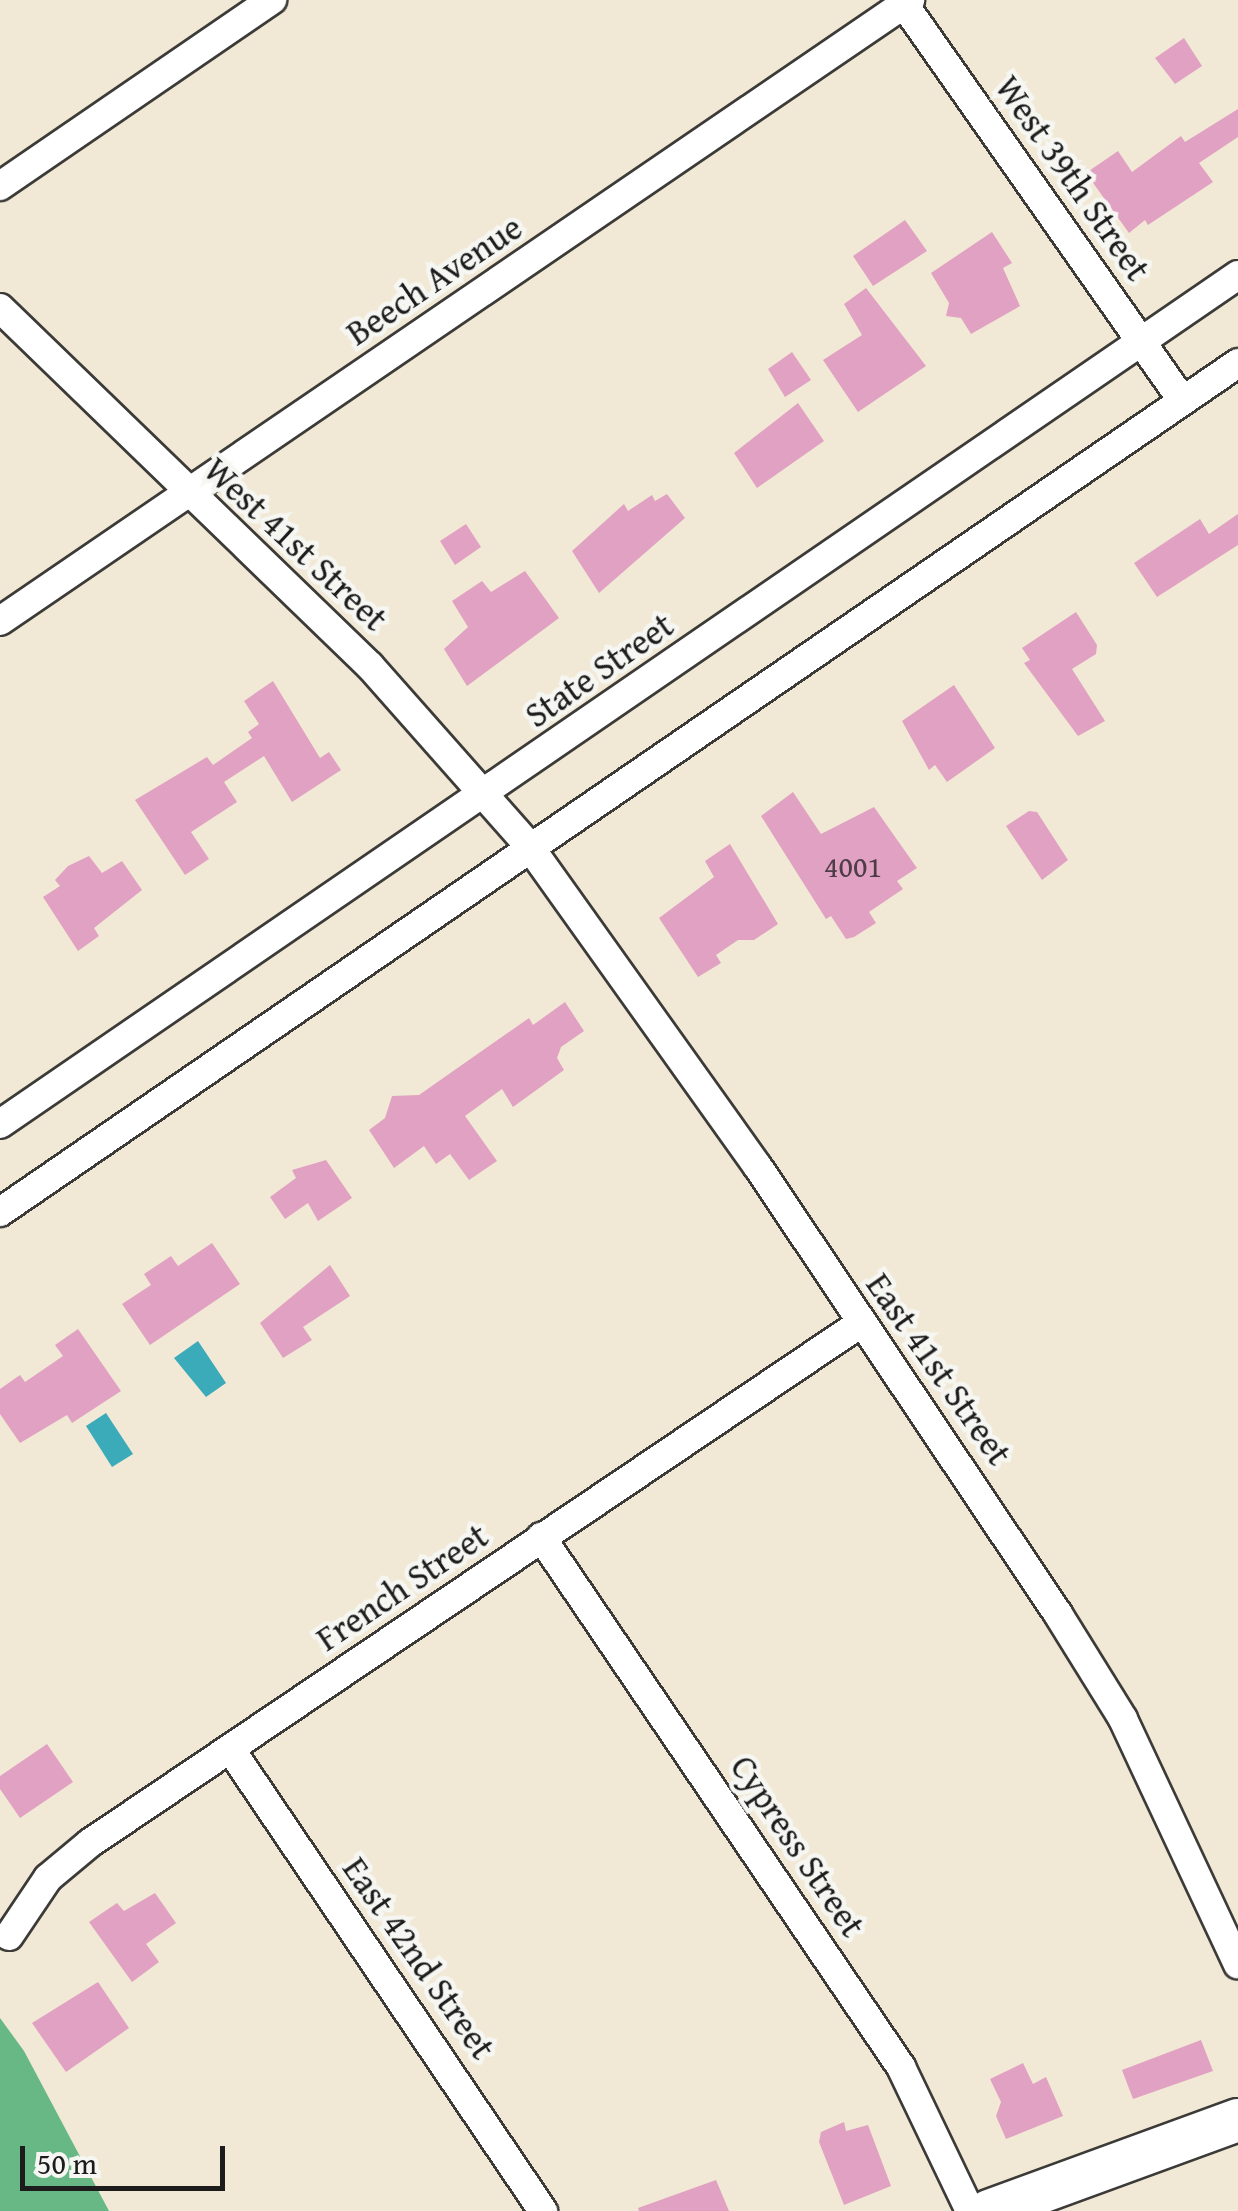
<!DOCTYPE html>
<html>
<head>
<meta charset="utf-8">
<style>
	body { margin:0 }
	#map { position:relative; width:1238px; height:2211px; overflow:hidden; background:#f1e9d5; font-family:"Gentium Book Plus",serif }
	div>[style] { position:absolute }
	.forest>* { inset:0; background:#67b885 }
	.water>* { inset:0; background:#3baab9 }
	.building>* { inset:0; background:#e1a1c2 }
	.roads { filter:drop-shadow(2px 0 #3c3b38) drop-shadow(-2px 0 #3c3b38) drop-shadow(0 2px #3c3b38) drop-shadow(0 -2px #3c3b38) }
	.minor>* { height:28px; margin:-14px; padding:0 14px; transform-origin:14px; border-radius:14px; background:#fff }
	.primary>* { height:42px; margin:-21px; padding:0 21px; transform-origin:21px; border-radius:21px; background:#fff }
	span { translate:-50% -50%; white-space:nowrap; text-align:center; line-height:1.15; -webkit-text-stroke:9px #f6f6f2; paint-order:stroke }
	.number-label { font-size:30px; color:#4d3d46 }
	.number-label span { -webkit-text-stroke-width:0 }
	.street-label { font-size:35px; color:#1c1c1c }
	.scale { position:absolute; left:20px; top:2146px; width:205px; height:45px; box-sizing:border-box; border:5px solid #1c1c1c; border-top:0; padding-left:12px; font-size:30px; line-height:35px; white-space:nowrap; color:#1c1c1c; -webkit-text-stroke:8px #f6f6f2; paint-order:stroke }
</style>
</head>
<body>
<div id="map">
	<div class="forest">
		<i style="clip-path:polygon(0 2018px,24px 2051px,109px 2211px,0 2211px)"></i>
	</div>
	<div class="water">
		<i style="clip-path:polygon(198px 1341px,226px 1383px,206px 1397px,174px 1358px)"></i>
		<i style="clip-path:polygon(106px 1413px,133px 1454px,112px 1467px,86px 1426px)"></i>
	</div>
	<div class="building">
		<i style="clip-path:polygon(1184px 38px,1202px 66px,1175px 84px,1155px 58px)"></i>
		<i style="clip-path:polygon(1238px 109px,1238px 137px,1199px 163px,1213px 182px,1148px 225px,1145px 220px,1129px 233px,1086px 173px,1118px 151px,1132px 172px,1181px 136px,1185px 142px)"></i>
		<i style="clip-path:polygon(905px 220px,927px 251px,873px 286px,853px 256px)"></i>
		<i style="clip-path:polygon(992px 232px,1012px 263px,1003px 268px,1020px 306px,971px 334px,961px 318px,946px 316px,949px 303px,931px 273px)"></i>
		<i style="clip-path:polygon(866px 288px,926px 366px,858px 412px,823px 360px,862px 335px,844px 304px)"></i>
		<i style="clip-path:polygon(792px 352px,811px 380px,785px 397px,768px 369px)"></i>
		<i style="clip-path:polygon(798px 403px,824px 441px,757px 488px,734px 453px)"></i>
		<i style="clip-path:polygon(667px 494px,685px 518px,599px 593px,572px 551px,624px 504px,628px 511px,652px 495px,655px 501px)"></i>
		<i style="clip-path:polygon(1238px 514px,1238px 545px,1157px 597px,1134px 563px,1200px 519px,1209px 534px)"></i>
		<i style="clip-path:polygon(466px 524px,481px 547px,455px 565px,440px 541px)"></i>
		<i style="clip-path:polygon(525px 571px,559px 618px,467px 686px,444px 649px,468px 627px,452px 601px,482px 581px,491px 592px)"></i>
		<i style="clip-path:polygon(1076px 612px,1097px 645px,1096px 654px,1072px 669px,1105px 721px,1078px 736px,1024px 663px,1030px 660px,1022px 648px)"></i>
		<i style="clip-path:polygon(273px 681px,320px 758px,329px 752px,341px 770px,292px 802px,264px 756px,224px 782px,237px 802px,191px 832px,209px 859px,185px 875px,135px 800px,207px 757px,213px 765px,252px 738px,248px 732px,259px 724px,244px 701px)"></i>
		<i style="clip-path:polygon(954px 685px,995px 748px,947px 782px,935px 765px,929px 770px,902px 721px)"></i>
		<i style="clip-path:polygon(793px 792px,821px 834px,874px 807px,917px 868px,897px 881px,903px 889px,869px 912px,876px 923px,854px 937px,846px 939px,831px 916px,826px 919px,761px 816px)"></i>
		<i style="clip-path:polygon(1029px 811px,1037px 812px,1068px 860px,1042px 880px,1006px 826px)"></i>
		<i style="clip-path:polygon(730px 844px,778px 924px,754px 940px,738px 940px,716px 955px,721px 963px,698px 977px,659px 918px,714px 877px,705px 861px)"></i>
		<i style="clip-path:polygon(89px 856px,102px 873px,122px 861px,142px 890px,94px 928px,99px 936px,78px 951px,43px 897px,60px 886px,55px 880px,68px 866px)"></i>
		<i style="clip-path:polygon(565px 1002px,584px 1031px,561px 1047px,557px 1058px,564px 1070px,513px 1107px,502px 1089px,465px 1116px,497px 1161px,469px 1180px,450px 1154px,436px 1164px,424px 1146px,394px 1168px,369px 1130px,385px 1118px,392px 1096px,419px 1095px,529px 1018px,533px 1025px)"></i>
		<i style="clip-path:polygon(326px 1160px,352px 1198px,318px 1221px,308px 1203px,285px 1219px,270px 1197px,296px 1178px,292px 1170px)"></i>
		<i style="clip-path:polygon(212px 1243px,240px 1284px,150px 1345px,122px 1304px,151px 1285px,144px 1274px,171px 1256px,178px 1266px)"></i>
		<i style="clip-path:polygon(330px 1265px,350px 1296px,303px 1327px,312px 1340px,283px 1358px,260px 1323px)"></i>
		<i style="clip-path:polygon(78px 1329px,121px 1391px,72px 1423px,67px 1415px,20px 1443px,0 1414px,0 1389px,20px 1375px,25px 1382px,63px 1356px,55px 1345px)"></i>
		<i style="clip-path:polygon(47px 1744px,73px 1782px,20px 1818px,0 1789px,0 1776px)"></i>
		<i style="clip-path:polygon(155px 1893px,176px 1923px,146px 1944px,159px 1962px,132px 1982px,89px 1922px,117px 1903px,124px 1911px)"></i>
		<i style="clip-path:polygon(98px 1982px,129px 2028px,66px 2072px,32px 2023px)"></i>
		<i style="clip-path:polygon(1201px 2040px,1213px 2071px,1133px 2099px,1122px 2070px)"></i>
		<i style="clip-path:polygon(1023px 2063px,1033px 2084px,1046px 2077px,1063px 2116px,1006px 2139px,996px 2116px,1001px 2102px,990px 2079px)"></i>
		<i style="clip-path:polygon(844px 2122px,846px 2131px,868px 2125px,891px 2186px,844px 2205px,819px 2142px,821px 2132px)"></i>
		<i style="clip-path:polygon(716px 2180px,729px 2211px,639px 2211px,638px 2208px)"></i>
	</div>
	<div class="roads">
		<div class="minor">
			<i style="left:901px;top:0;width:489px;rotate:54.9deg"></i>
			<i style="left:0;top:186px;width:330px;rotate:-34.4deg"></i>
			<i style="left:0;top:308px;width:515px;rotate:44.06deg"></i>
			<i style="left:370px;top:666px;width:240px;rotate:48.5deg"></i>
			<i style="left:529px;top:846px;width:394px;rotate:54.5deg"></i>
			<i style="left:758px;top:1167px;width:538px;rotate:56.13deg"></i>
			<i style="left:1058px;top:1614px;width:123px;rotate:58.2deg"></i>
			<i style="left:1123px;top:1719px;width:271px;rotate:64.9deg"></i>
			<i style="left:0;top:621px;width:1102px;rotate:-34.31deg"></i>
			<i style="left:0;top:1124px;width:1501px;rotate:-34.44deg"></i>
			<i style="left:0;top:1212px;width:1501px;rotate:-34.44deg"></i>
			<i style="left:541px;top:1537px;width:641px;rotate:55.81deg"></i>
			<i style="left:901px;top:2067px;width:160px;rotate:64.4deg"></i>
			<i style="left:231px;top:1750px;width:557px;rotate:55.91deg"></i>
			<i style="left:9px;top:1936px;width:70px;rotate:-56.1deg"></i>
			<i style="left:48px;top:1878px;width:55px;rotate:-39.8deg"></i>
			<i style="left:90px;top:1843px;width:930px;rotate:-34deg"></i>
		</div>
		<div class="primary">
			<i style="left:989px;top:2211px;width:265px;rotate:-20.1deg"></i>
		</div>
	</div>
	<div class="number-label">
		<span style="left:853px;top:866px">4001</span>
	</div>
	<div class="street-label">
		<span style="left:1073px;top:178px;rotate:55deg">West 39th Street</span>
		<span style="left:434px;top:280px;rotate:-34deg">Beech Avenue</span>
		<span style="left:296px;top:544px;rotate:43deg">West 41st Street</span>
		<span style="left:599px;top:670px;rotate:-35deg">State Street</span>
		<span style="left:939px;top:1369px;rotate:55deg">East 41st Street</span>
		<span style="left:402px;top:1587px;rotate:-34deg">French Street</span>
		<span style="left:798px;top:1846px;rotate:56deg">Cypress Street</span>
		<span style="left:419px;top:1958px;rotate:55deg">East 42nd Street</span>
	</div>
	<div class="scale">50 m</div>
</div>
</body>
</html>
